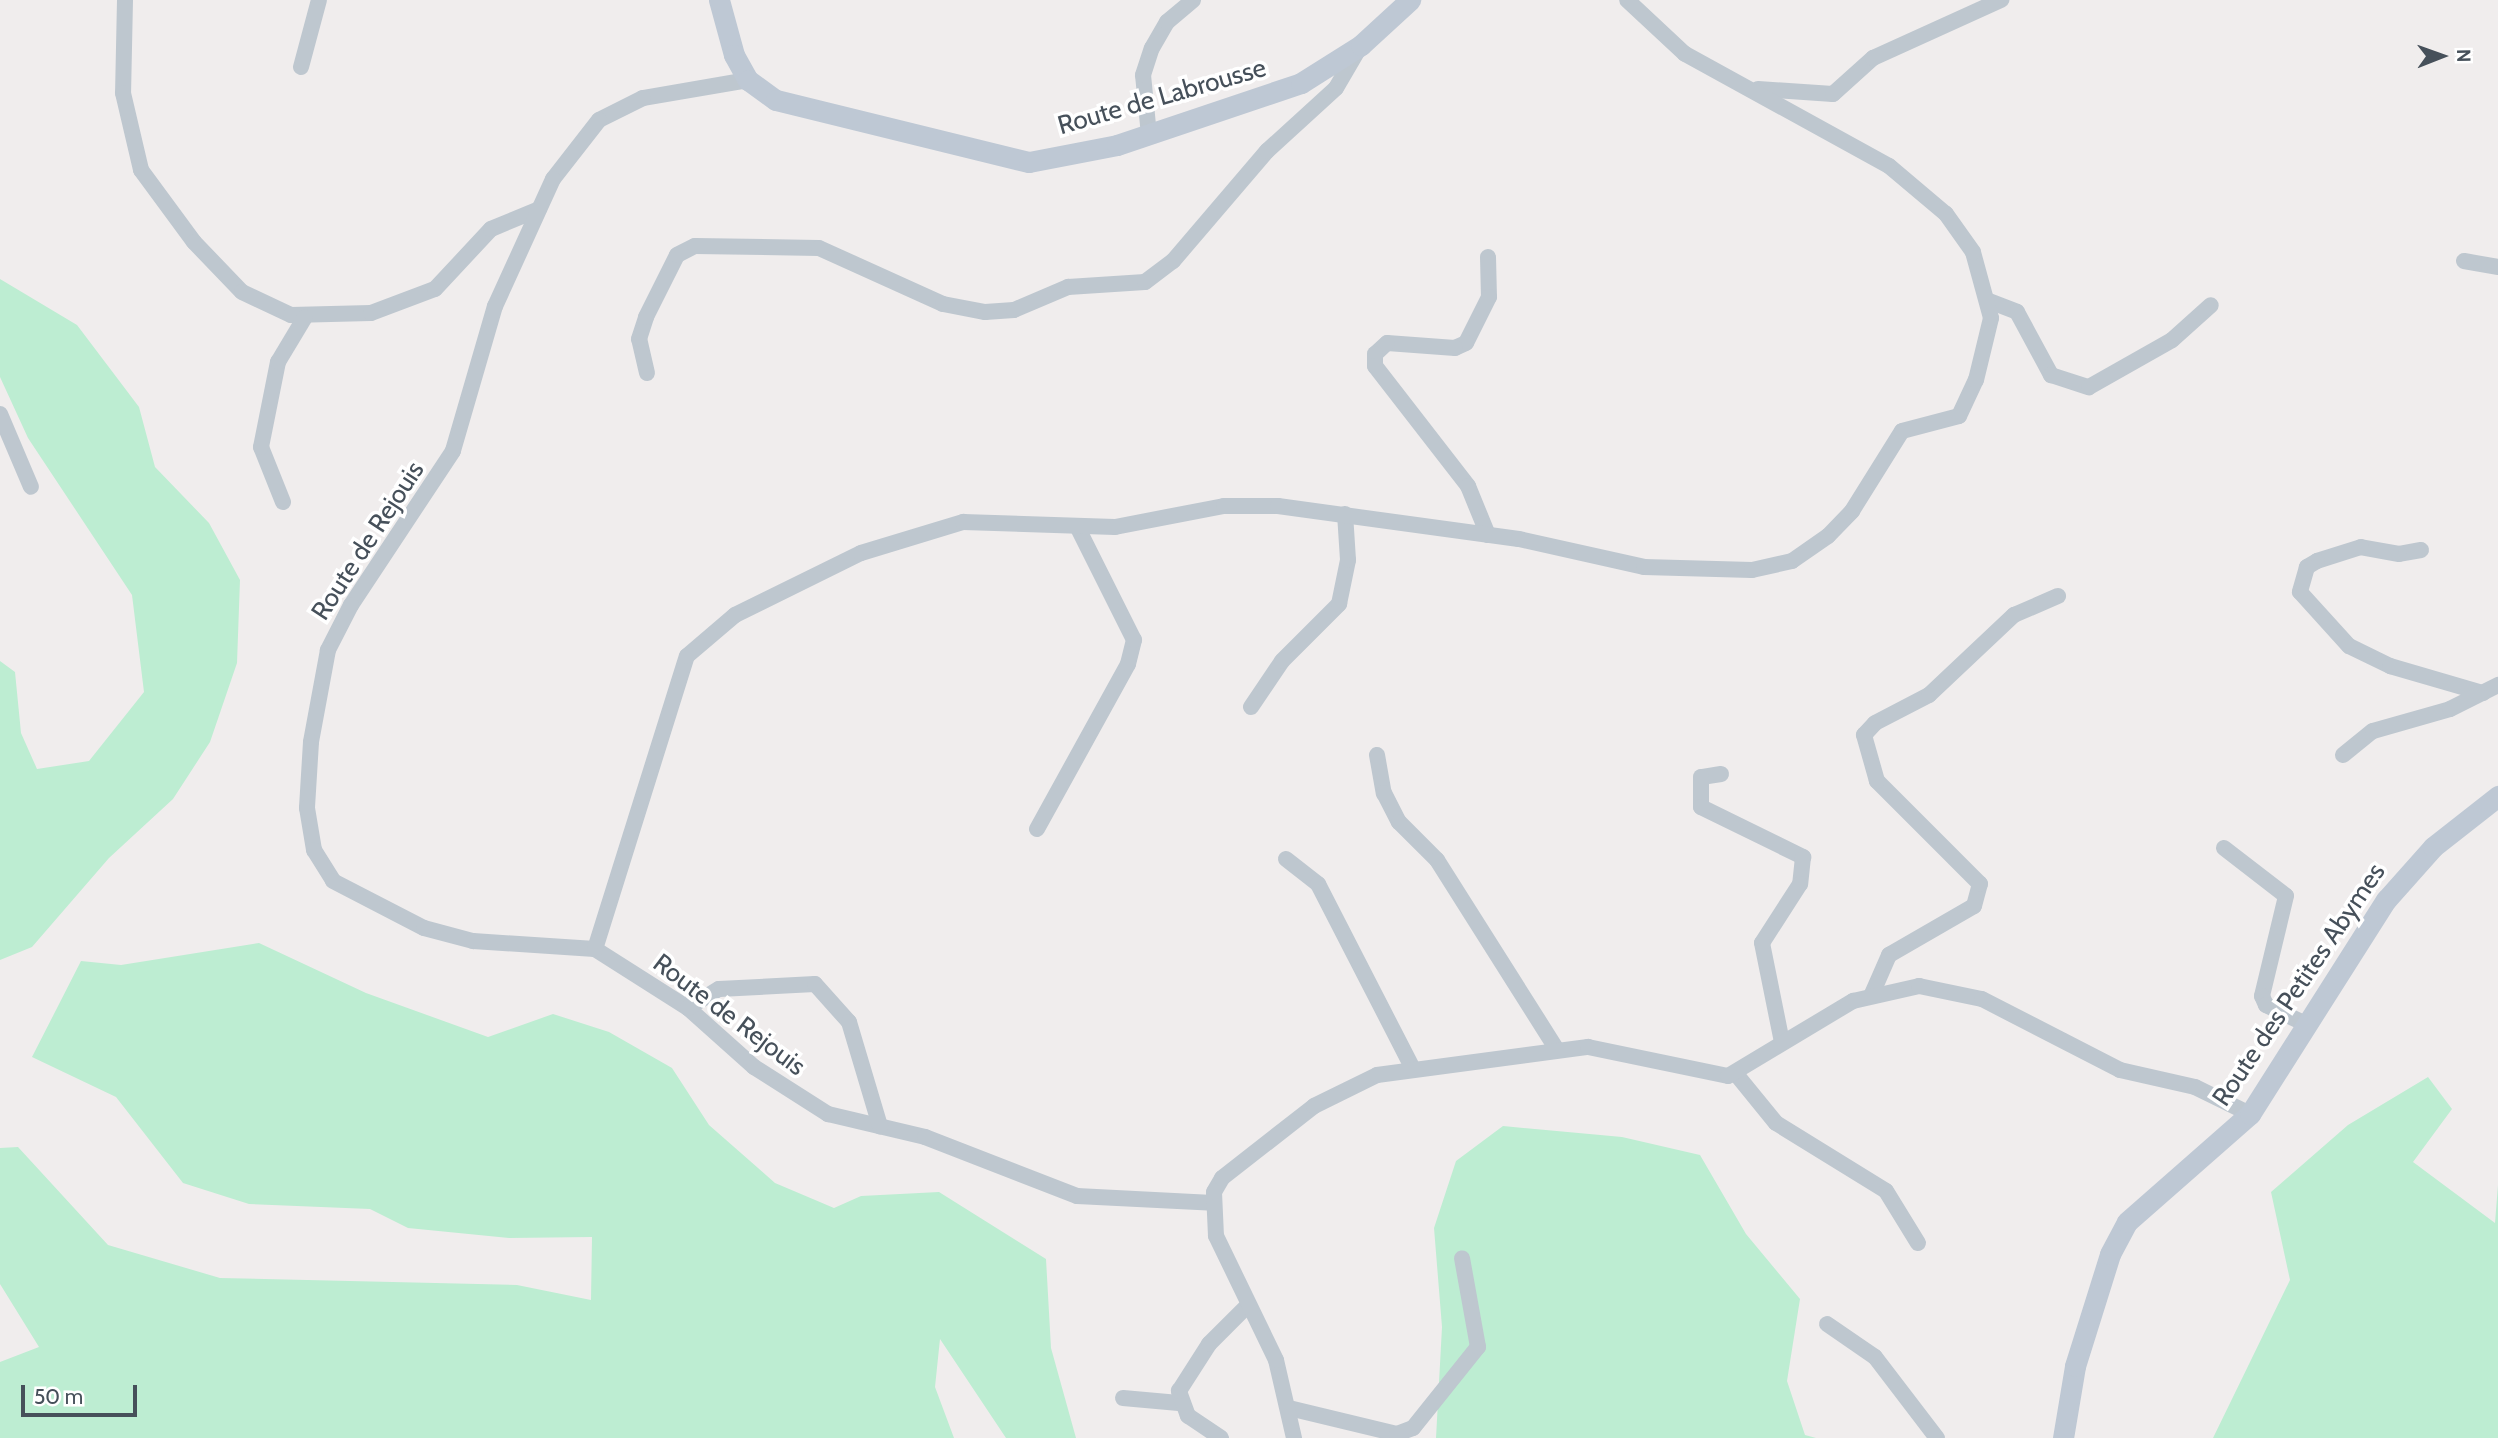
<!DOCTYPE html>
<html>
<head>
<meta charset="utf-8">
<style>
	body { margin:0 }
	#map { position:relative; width:2498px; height:1438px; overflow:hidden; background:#f0eded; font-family:Cabin,sans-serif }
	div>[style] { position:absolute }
	.green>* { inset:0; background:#bdedd2 }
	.street>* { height:16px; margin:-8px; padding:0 8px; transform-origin:8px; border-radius:8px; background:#bec7cf }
	.secondary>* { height:21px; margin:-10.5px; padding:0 10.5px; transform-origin:10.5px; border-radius:10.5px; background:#bec8d4 }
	span { translate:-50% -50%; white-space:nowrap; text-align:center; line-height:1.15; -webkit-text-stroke:7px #fff; paint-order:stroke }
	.street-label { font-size:26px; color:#46505a }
	.north { position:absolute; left:2407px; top:21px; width:70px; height:70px; -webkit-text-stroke:5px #fff; paint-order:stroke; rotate:89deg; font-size:19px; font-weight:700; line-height:28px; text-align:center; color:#46505a }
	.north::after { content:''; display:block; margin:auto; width:24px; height:32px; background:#46505a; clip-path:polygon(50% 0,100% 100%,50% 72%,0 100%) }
	.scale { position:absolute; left:21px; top:1385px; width:116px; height:32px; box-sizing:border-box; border:4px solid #46505a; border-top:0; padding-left:9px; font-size:21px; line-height:24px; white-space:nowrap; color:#46505a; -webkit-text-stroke:5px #fff; paint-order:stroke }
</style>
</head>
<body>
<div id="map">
	<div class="green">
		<i style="clip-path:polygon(0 279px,77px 325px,139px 407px,155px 467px,209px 523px,240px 580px,237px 663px,210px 742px,173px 799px,109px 858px,32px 947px,0 960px,0 661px,15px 672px,21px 733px,37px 769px,89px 761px,144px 692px,132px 595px,28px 438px,0 377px)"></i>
		<i style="clip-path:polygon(259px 943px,366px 993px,488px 1037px,553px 1014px,609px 1032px,672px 1068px,709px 1125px,775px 1183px,834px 1208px,861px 1196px,939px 1192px,1046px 1259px,1051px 1348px,1076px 1438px,1006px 1438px,940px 1339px,935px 1387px,954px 1438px,0 1438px,0 1362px,39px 1347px,0 1284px,0 1148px,18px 1147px,108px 1245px,220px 1278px,517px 1285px,591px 1300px,592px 1237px,509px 1238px,408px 1228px,370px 1209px,249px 1204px,183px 1183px,116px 1097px,32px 1057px,81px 961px,121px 965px)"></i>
		<i style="clip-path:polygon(2428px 1077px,2452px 1109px,2413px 1162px,2495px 1223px,2498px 1185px,2498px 1438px,2213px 1438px,2290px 1280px,2271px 1192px,2348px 1125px)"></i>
		<i style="clip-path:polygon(1503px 1126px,1622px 1137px,1700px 1155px,1746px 1234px,1800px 1299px,1787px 1381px,1805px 1435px,1816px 1438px,1436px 1438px,1442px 1327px,1434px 1228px,1456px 1161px)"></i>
	</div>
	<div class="street">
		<i style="left:125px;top:0;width:93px;rotate:91.2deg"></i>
		<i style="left:123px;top:93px;width:79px;rotate:76.8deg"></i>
		<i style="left:141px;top:170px;width:89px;rotate:53.6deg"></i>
		<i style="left:194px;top:242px;width:69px;rotate:46.2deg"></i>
		<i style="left:242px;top:292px;width:54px;rotate:25.1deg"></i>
		<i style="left:291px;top:315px;width:80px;rotate:-1.4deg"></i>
		<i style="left:371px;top:313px;width:68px;rotate:-20.6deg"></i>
		<i style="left:435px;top:289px;width:82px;rotate:-47deg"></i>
		<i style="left:491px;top:229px;width:52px;rotate:-22.6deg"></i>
		<i style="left:301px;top:67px;width:69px;rotate:-75deg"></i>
		<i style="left:748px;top:80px;width:107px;rotate:170.3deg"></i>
		<i style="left:643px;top:98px;width:49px;rotate:153.4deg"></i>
		<i style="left:599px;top:120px;width:75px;rotate:127.9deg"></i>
		<i style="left:553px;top:179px;width:140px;rotate:114.5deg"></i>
		<i style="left:495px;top:306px;width:151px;rotate:106.2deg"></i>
		<i style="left:453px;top:451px;width:185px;rotate:123.5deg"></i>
		<i style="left:351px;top:605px;width:51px;rotate:117.1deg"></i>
		<i style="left:328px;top:650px;width:94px;rotate:100.5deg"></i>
		<i style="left:311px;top:742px;width:66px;rotate:93.5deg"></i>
		<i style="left:307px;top:808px;width:43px;rotate:80.5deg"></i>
		<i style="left:314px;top:850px;width:36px;rotate:58deg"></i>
		<i style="left:333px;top:881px;width:102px;rotate:27.3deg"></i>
		<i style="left:424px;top:928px;width:51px;rotate:14.9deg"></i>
		<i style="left:473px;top:941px;width:122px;rotate:3.8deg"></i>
		<i style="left:595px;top:949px;width:110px;rotate:32.4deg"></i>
		<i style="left:688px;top:1008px;width:89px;rotate:41.8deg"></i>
		<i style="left:754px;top:1067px;width:88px;rotate:32.4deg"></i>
		<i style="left:828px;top:1114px;width:100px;rotate:13.3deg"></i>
		<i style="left:925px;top:1137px;width:163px;rotate:21.2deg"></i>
		<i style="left:1077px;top:1196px;width:136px;rotate:2.9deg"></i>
		<i style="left:1758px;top:89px;width:75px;rotate:3.8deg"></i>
		<i style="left:1833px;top:94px;width:54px;rotate:-42deg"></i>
		<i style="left:1873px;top:58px;width:141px;rotate:-24.4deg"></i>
		<i style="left:1149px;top:135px;width:60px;rotate:-95.7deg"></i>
		<i style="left:1143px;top:75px;width:28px;rotate:-72deg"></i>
		<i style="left:1152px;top:48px;width:30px;rotate:-60deg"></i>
		<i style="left:1167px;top:22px;width:34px;rotate:-40deg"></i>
		<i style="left:1488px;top:257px;width:40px;rotate:88.6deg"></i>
		<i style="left:1489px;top:297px;width:51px;rotate:116.6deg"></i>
		<i style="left:1466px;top:343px;width:12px;rotate:156deg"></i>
		<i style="left:1455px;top:348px;width:68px;rotate:-175.8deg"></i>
		<i style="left:1387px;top:343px;width:16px;rotate:137deg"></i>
		<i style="left:1375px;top:354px;width:12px;rotate:90deg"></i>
		<i style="left:1375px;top:366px;width:152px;rotate:52.2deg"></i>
		<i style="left:1468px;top:486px;width:53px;rotate:67.8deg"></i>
		<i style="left:2464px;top:261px;width:35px;rotate:10deg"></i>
		<i style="left:1989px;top:301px;width:30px;rotate:21deg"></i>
		<i style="left:2017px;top:312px;width:72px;rotate:61.6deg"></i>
		<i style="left:2051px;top:375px;width:40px;rotate:18deg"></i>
		<i style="left:2089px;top:387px;width:95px;rotate:-29.5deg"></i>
		<i style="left:2172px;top:340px;width:52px;rotate:-41.9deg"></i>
		<i style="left:647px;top:373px;width:35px;rotate:-103deg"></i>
		<i style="left:639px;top:339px;width:23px;rotate:-72deg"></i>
		<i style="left:646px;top:317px;width:69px;rotate:-63.4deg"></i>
		<i style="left:677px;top:255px;width:20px;rotate:-27deg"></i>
		<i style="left:695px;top:246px;width:124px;rotate:0.9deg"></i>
		<i style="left:819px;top:248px;width:136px;rotate:24.3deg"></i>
		<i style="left:943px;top:304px;width:43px;rotate:10.8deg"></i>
		<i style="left:985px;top:312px;width:29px;rotate:-4deg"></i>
		<i style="left:1014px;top:310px;width:59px;rotate:-23.1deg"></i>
		<i style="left:1068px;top:287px;width:77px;rotate:-3.7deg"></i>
		<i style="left:1145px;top:282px;width:35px;rotate:-37deg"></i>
		<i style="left:1173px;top:261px;width:145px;rotate:-49.5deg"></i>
		<i style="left:1267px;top:151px;width:93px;rotate:-42.4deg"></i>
		<i style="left:1336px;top:88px;width:48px;rotate:-59.7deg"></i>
		<i style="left:0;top:414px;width:79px;rotate:67deg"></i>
		<i style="left:283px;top:502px;width:59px;rotate:-111.8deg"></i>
		<i style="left:261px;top:447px;width:87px;rotate:-78.7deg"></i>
		<i style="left:278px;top:362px;width:52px;rotate:-59deg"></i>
		<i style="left:2421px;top:550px;width:22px;rotate:170deg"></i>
		<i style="left:2399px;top:554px;width:39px;rotate:-170deg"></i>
		<i style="left:2361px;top:547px;width:46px;rotate:162.3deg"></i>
		<i style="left:2317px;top:561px;width:12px;rotate:149deg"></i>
		<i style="left:2307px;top:567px;width:26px;rotate:106deg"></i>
		<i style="left:2300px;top:592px;width:73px;rotate:47.8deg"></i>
		<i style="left:2349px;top:646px;width:46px;rotate:26deg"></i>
		<i style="left:2390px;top:666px;width:97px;rotate:16.2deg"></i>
		<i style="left:1251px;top:707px;width:55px;rotate:-56deg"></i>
		<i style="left:1282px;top:661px;width:81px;rotate:-45deg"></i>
		<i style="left:1339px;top:604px;width:45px;rotate:-78.4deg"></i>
		<i style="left:1348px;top:560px;width:46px;rotate:-93.7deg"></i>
		<i style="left:1377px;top:755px;width:39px;rotate:80deg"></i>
		<i style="left:1384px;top:793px;width:33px;rotate:63deg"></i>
		<i style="left:1399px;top:822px;width:54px;rotate:45deg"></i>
		<i style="left:1437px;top:860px;width:225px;rotate:57.7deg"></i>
		<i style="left:2343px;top:755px;width:38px;rotate:-39deg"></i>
		<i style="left:2373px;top:731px;width:80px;rotate:-15.9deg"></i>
		<i style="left:2450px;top:709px;width:54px;rotate:-26.6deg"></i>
		<i style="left:1721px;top:774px;width:20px;rotate:171deg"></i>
		<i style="left:1701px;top:777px;width:30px;rotate:90deg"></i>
		<i style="left:1701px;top:807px;width:114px;rotate:26.1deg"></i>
		<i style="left:1803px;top:857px;width:27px;rotate:96deg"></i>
		<i style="left:1800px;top:884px;width:70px;rotate:122.8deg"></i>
		<i style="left:1762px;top:943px;width:101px;rotate:78.6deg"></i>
		<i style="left:1037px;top:829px;width:188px;rotate:-61.1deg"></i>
		<i style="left:1128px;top:664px;width:25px;rotate:-76deg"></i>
		<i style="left:1134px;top:640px;width:125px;rotate:-116.6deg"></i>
		<i style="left:2224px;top:848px;width:78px;rotate:37.7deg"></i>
		<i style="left:2286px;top:896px;width:103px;rotate:103.5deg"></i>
		<i style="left:2262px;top:996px;width:10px;rotate:66deg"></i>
		<i style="left:2266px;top:1005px;width:47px;rotate:25.5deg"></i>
		<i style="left:1286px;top:859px;width:41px;rotate:38deg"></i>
		<i style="left:1318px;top:884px;width:206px;rotate:62.8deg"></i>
		<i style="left:595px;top:949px;width:307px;rotate:-72.6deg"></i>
		<i style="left:687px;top:656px;width:63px;rotate:-40.5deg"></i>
		<i style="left:735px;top:615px;width:140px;rotate:-26.2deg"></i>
		<i style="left:861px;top:553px;width:107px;rotate:-16.9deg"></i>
		<i style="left:963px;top:522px;width:152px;rotate:1.9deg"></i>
		<i style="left:1115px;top:527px;width:111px;rotate:-10.9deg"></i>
		<i style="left:1224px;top:506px;width:54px"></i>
		<i style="left:1278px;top:506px;width:243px;rotate:7.8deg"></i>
		<i style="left:1519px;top:539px;width:128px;rotate:12.6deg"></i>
		<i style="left:1644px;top:567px;width:108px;rotate:1.6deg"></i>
		<i style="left:1752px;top:570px;width:41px;rotate:-12.7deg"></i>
		<i style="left:1792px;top:561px;width:44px;rotate:-34.8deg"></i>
		<i style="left:1828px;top:536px;width:35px;rotate:-46deg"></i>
		<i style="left:1852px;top:511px;width:94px;rotate:-58deg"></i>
		<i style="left:1902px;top:431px;width:59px;rotate:-14.7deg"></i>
		<i style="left:1959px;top:416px;width:40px;rotate:-65deg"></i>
		<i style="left:1976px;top:380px;width:64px;rotate:-76.4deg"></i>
		<i style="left:1991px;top:318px;width:68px;rotate:-105.3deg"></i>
		<i style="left:1973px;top:252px;width:47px;rotate:-125.4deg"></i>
		<i style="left:1946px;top:214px;width:75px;rotate:-139.9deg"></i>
		<i style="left:1889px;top:166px;width:233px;rotate:-151.2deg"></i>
		<i style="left:1685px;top:54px;width:79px;rotate:-137deg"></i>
		<i style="left:1872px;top:994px;width:43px;rotate:-66.4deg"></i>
		<i style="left:1889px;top:955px;width:98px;rotate:-30deg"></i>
		<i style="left:1974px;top:906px;width:23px;rotate:-75deg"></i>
		<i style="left:1980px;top:884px;width:146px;rotate:-135deg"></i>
		<i style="left:1877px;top:781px;width:48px;rotate:-105.8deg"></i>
		<i style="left:1864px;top:735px;width:16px;rotate:-47deg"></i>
		<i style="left:1875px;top:723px;width:61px;rotate:-27.4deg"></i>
		<i style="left:1929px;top:695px;width:117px;rotate:-43.3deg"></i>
		<i style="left:2014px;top:615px;width:48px;rotate:-23.4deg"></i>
		<i style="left:688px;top:1008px;width:36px;rotate:-32deg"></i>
		<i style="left:719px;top:989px;width:96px;rotate:-3deg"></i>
		<i style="left:815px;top:984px;width:51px;rotate:48.2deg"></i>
		<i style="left:849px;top:1022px;width:109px;rotate:73.4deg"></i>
		<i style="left:1736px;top:1074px;width:63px;rotate:50.8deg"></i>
		<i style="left:1776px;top:1123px;width:129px;rotate:31.7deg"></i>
		<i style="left:1886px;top:1191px;width:61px;rotate:58.4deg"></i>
		<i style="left:1827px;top:1324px;width:58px;rotate:34.5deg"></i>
		<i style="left:1875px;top:1357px;width:102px;rotate:52.6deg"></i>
		<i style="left:1123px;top:1398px;width:56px;rotate:5.1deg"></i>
		<i style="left:1289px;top:1408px;width:111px;rotate:13.5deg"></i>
		<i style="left:1397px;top:1434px;width:17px;rotate:-21deg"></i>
		<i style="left:1413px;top:1428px;width:104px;rotate:-51.3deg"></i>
		<i style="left:1478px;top:1347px;width:90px;rotate:-100.2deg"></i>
		<i style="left:1221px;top:1438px;width:40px;rotate:-146deg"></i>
		<i style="left:1188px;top:1416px;width:27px;rotate:-110deg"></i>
		<i style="left:1179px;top:1391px;width:56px;rotate:-57.4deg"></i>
		<i style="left:1209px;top:1344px;width:54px;rotate:-45deg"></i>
		<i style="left:1294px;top:1438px;width:80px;rotate:-103deg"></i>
		<i style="left:1276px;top:1360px;width:138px;rotate:-115.8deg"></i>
		<i style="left:1216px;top:1236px;width:44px;rotate:-92.6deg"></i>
		<i style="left:1214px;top:1192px;width:16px;rotate:-60deg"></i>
		<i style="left:1222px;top:1178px;width:117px;rotate:-38deg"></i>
		<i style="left:1314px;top:1106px;width:70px;rotate:-26.2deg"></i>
		<i style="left:1377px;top:1075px;width:213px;rotate:-7.6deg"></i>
		<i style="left:1588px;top:1047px;width:143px;rotate:11.7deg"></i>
		<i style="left:1728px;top:1076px;width:146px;rotate:-31deg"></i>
		<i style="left:1853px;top:1001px;width:68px;rotate:-12.8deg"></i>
		<i style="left:1919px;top:986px;width:64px;rotate:11.7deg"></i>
		<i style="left:1982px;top:999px;width:155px;rotate:27.2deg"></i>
		<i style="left:2120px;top:1070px;width:77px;rotate:12.8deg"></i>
		<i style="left:2195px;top:1087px;width:61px;rotate:26.1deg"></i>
	</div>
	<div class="secondary">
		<i style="left:719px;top:0;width:57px;rotate:74.7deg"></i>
		<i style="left:734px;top:55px;width:29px;rotate:61deg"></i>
		<i style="left:748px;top:80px;width:34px;rotate:36deg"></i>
		<i style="left:776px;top:100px;width:260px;rotate:13.8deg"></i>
		<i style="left:1029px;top:162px;width:90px;rotate:-10.9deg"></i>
		<i style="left:1117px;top:145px;width:194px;rotate:-18.6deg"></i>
		<i style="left:1301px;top:83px;width:71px;rotate:-32.3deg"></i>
		<i style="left:1361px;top:45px;width:67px;rotate:-42.6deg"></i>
		<i style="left:2063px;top:1438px;width:73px;rotate:-80.5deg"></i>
		<i style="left:2075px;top:1366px;width:117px;rotate:-72.6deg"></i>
		<i style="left:2110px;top:1254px;width:36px;rotate:-62deg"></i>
		<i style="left:2127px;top:1222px;width:164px;rotate:-41.3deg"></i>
		<i style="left:2250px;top:1114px;width:254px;rotate:-57.6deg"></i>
		<i style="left:2386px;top:900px;width:71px;rotate:-48.4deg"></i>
		<i style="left:2433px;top:847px;width:83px;rotate:-38.1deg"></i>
	</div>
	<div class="street-label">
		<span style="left:1162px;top:97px;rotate:-16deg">Route de Labrousse</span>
		<span style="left:368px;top:541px;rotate:-57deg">Route de Rejouis</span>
		<span style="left:2299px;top:985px;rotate:-56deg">Route des Petites Abymes</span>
		<span style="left:729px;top:1015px;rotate:37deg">Route de Rejouis</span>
	</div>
	<div class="north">N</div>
	<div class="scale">50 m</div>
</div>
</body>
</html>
